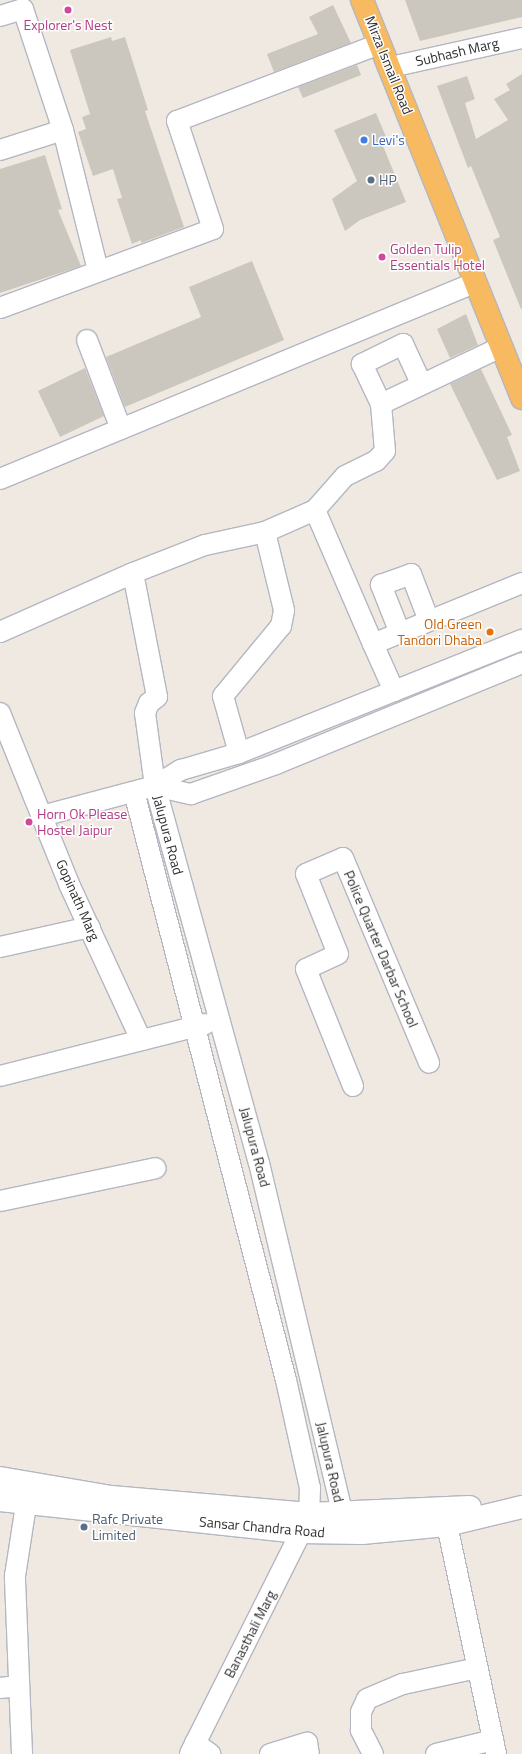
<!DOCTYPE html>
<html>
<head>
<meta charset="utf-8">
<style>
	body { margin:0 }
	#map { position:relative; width:522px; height:1754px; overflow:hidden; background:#efe9e1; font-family:"Titillium Web",sans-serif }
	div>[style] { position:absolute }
	.building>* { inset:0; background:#cbc7bf }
	.roads { filter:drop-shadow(1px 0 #b4b7c1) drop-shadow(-1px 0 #b4b7c1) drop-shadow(0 1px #b4b7c1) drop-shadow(0 -1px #b4b7c1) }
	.minor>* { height:20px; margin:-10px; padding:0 10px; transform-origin:10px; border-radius:10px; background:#fff }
	.tertiary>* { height:22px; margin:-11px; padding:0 11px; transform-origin:11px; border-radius:11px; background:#fff }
	.trunk>* { height:22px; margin:-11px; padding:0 11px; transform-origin:11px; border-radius:11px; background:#f8ba60 }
	.dots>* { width:11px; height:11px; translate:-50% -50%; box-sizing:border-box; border:2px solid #fff; border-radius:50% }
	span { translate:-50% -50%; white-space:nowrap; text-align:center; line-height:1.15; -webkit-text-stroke:3px #fff; paint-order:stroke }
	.hotel-label { font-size:14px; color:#b23c85 }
	.left { translate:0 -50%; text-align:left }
	.street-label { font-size:14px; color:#2e2e2e }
	.shop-label { font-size:14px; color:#366cbe }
	.service-label { font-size:14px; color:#4e5e75 }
	.food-label { font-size:14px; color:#c56008 }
	.right { translate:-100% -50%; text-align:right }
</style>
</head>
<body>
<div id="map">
	<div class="building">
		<i style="clip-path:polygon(405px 0,522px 0,522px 17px,420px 41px)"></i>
		<i style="clip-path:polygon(333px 5px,351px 43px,274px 72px,267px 54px,318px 34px,309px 17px)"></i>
		<i style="clip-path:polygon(111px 37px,112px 41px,125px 37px,148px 110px,145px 111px,184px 227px,141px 243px,141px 240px,132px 244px,117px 199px,122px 198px,113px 169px,93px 176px,78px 132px,86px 129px,82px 117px,90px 114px,70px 50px)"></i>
		<i style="clip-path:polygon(357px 65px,361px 75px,303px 98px,298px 87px)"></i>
		<i style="clip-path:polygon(522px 74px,522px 309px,521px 309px,493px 240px,500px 237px,471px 166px,468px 168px,437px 86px,467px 76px,475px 99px,465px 103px,476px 139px,508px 120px,494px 99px,510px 90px,506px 84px)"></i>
		<i style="clip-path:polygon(376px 113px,387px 139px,381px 141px,406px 202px,360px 220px,345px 231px,332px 199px,357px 181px,334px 130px)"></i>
		<i style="clip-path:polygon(45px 155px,62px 209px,58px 210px,81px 266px,0 293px,0 169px)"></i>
		<i style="clip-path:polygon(252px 261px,284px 340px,125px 407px,106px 357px,201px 317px,189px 287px)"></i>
		<i style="clip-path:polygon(466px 314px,478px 345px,450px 358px,437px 329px)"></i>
		<i style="clip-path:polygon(85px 368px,104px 416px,60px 437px,38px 391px)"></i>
		<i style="clip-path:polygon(481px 369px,512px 435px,507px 437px,520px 471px,497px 480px,450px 384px)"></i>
	</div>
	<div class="roads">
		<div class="minor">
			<i style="left:0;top:16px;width:24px;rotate:-17deg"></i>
			<i style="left:23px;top:9px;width:127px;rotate:71.7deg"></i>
			<i style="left:63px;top:130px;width:144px;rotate:76deg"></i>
			<i style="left:391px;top:67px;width:134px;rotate:-12.5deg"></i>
			<i style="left:0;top:150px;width:66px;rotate:-17.6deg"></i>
			<i style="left:0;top:308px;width:227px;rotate:-20.3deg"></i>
			<i style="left:213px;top:229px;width:114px;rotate:-108.4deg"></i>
			<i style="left:177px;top:121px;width:217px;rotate:-20.8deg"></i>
			<i style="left:87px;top:340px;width:95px;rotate:69.1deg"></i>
			<i style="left:421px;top:383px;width:43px;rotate:-114.8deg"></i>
			<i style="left:403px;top:344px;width:46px;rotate:154deg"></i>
			<i style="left:362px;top:364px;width:44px;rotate:64.6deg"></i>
			<i style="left:381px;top:404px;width:133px;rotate:-25.4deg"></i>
			<i style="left:0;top:479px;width:513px;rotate:-22.47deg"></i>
			<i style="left:315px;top:510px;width:146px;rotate:66.6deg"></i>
			<i style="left:133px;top:573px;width:126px;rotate:79deg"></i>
			<i style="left:157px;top:697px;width:10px;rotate:143deg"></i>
			<i style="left:149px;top:703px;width:11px;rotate:112deg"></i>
			<i style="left:145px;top:713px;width:74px;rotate:82.2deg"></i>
			<i style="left:155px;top:786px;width:391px;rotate:74.6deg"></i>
			<i style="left:259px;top:1163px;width:358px;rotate:76.6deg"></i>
			<i style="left:342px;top:1511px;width:18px;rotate:90deg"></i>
			<i style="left:0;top:632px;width:145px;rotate:-23.9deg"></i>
			<i style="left:133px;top:573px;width:77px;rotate:-21.3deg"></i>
			<i style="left:205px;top:545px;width:61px;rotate:-12.2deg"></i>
			<i style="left:265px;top:532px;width:55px;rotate:-23.7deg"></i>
			<i style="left:315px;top:510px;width:45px;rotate:-48.6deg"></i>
			<i style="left:345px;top:476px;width:34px;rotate:-26deg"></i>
			<i style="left:376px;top:461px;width:13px;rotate:-48deg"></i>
			<i style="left:385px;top:451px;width:47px;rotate:-94.9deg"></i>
			<i style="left:400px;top:633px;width:52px;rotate:-111.6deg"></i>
			<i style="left:381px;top:585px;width:32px;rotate:-20deg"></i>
			<i style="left:411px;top:574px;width:50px;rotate:69deg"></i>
			<i style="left:394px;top:691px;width:51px;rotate:-114.1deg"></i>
			<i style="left:373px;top:644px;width:161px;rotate:-22.3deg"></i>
			<i style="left:0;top:713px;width:184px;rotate:68deg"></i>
			<i style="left:69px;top:884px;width:172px;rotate:65.2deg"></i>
			<i style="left:239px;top:753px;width:59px;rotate:-105.7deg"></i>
			<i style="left:223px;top:696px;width:91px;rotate:-50.4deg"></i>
			<i style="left:281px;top:626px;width:16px;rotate:-79deg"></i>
			<i style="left:284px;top:610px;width:80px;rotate:-103.7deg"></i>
			<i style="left:155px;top:786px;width:37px;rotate:13deg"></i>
			<i style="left:191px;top:794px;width:90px;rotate:-19.4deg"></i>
			<i style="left:276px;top:764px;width:266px;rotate:-22.3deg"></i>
			<i style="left:134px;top:792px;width:607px;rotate:75.51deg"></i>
			<i style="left:286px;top:1380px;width:111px;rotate:77.5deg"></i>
			<i style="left:310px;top:1488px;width:26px;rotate:92deg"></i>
			<i style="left:309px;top:1514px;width:20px;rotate:114deg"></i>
			<i style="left:301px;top:1532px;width:248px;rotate:116.6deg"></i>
			<i style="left:42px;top:816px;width:117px;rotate:-14.9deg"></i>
			<i style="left:155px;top:786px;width:31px;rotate:-32deg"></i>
			<i style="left:181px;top:770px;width:60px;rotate:-16.3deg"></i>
			<i style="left:239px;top:753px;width:305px;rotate:-21.8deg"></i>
			<i style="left:0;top:947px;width:92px;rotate:-12.5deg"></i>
			<i style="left:0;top:1076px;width:212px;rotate:-14.2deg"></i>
			<i style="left:353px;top:1086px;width:126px;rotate:-111.9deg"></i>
			<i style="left:306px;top:969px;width:35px;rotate:-25deg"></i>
			<i style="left:338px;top:954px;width:86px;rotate:-111.8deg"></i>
			<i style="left:306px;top:874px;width:40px;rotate:-23.4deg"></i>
			<i style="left:343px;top:858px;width:222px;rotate:67.2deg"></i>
			<i style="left:0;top:1201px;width:159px;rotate:-11.9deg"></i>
			<i style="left:447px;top:1525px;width:234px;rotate:77.9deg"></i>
			<i style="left:0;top:1688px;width:19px;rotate:-6deg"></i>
			<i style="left:195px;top:1743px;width:19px;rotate:36deg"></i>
			<i style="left:22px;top:1754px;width:178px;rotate:-92.3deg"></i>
			<i style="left:15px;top:1576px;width:72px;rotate:-81.2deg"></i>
			<i style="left:270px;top:1754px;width:39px;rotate:-17deg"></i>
			<i style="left:307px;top:1743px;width:11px;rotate:80deg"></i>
			<i style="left:373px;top:1754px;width:27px;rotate:-117deg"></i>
			<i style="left:361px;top:1730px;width:18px;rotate:-90deg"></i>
			<i style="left:361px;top:1712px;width:14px;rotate:-65deg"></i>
			<i style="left:367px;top:1699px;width:39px;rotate:-23deg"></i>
			<i style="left:403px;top:1684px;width:76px;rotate:-12.2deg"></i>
			<i style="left:436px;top:1754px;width:59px;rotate:-13.8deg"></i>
		</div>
		<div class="tertiary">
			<i style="left:0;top:1478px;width:113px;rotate:9.7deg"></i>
			<i style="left:111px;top:1497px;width:199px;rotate:4.9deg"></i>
			<i style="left:309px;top:1514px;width:161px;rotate:-2.5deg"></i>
			<i style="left:0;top:1500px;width:303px;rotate:6.1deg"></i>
			<i style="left:301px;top:1532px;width:61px;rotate:0.9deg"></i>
			<i style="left:362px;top:1533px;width:85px;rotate:-5.4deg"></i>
			<i style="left:447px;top:1525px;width:77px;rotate:-13.5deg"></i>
		</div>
		<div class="trunk">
			<i style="left:362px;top:0;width:429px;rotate:68.1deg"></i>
		</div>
	</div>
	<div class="dots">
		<i style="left:68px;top:10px;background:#d1479c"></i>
		<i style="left:364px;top:140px;background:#3f7fe0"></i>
		<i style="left:371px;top:180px;background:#5c6f8a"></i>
		<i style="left:382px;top:257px;background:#d1479c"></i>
		<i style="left:490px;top:632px;background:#e8710a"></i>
		<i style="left:29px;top:822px;background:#d1479c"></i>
		<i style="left:84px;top:1527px;background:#5c6f8a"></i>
	</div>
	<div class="hotel-label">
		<span style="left:68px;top:25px">Explorer's Nest</span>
		<span class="left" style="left:390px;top:257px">Golden Tulip<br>Essentials Hotel</span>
		<span class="left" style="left:37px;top:822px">Horn Ok Please<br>Hostel Jaipur</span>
	</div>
	<div class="street-label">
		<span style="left:457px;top:52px;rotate:-13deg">Subhash Marg</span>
		<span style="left:389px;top:65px;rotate:68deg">Mirza Ismail Road</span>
		<span style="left:168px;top:835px;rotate:75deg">Jalupura Road</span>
		<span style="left:78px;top:900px;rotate:66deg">Gopinath Marg</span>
		<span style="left:381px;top:949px;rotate:67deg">Police Quarter Darbar School</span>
		<span style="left:255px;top:1147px;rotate:75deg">Jalupura Road</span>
		<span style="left:330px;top:1462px;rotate:77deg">Jalupura Road</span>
		<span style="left:262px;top:1527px;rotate:5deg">Sansar Chandra Road</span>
		<span style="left:250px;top:1634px;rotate:-63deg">Banasthali Marg</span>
	</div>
	<div class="shop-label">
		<span class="left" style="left:372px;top:140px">Levi's</span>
	</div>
	<div class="service-label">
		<span class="left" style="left:379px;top:180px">HP</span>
		<span class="left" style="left:92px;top:1527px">Rafc Private<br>Limited</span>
	</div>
	<div class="food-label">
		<span class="right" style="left:482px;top:632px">Old Green<br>Tandori Dhaba</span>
	</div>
</div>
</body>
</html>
